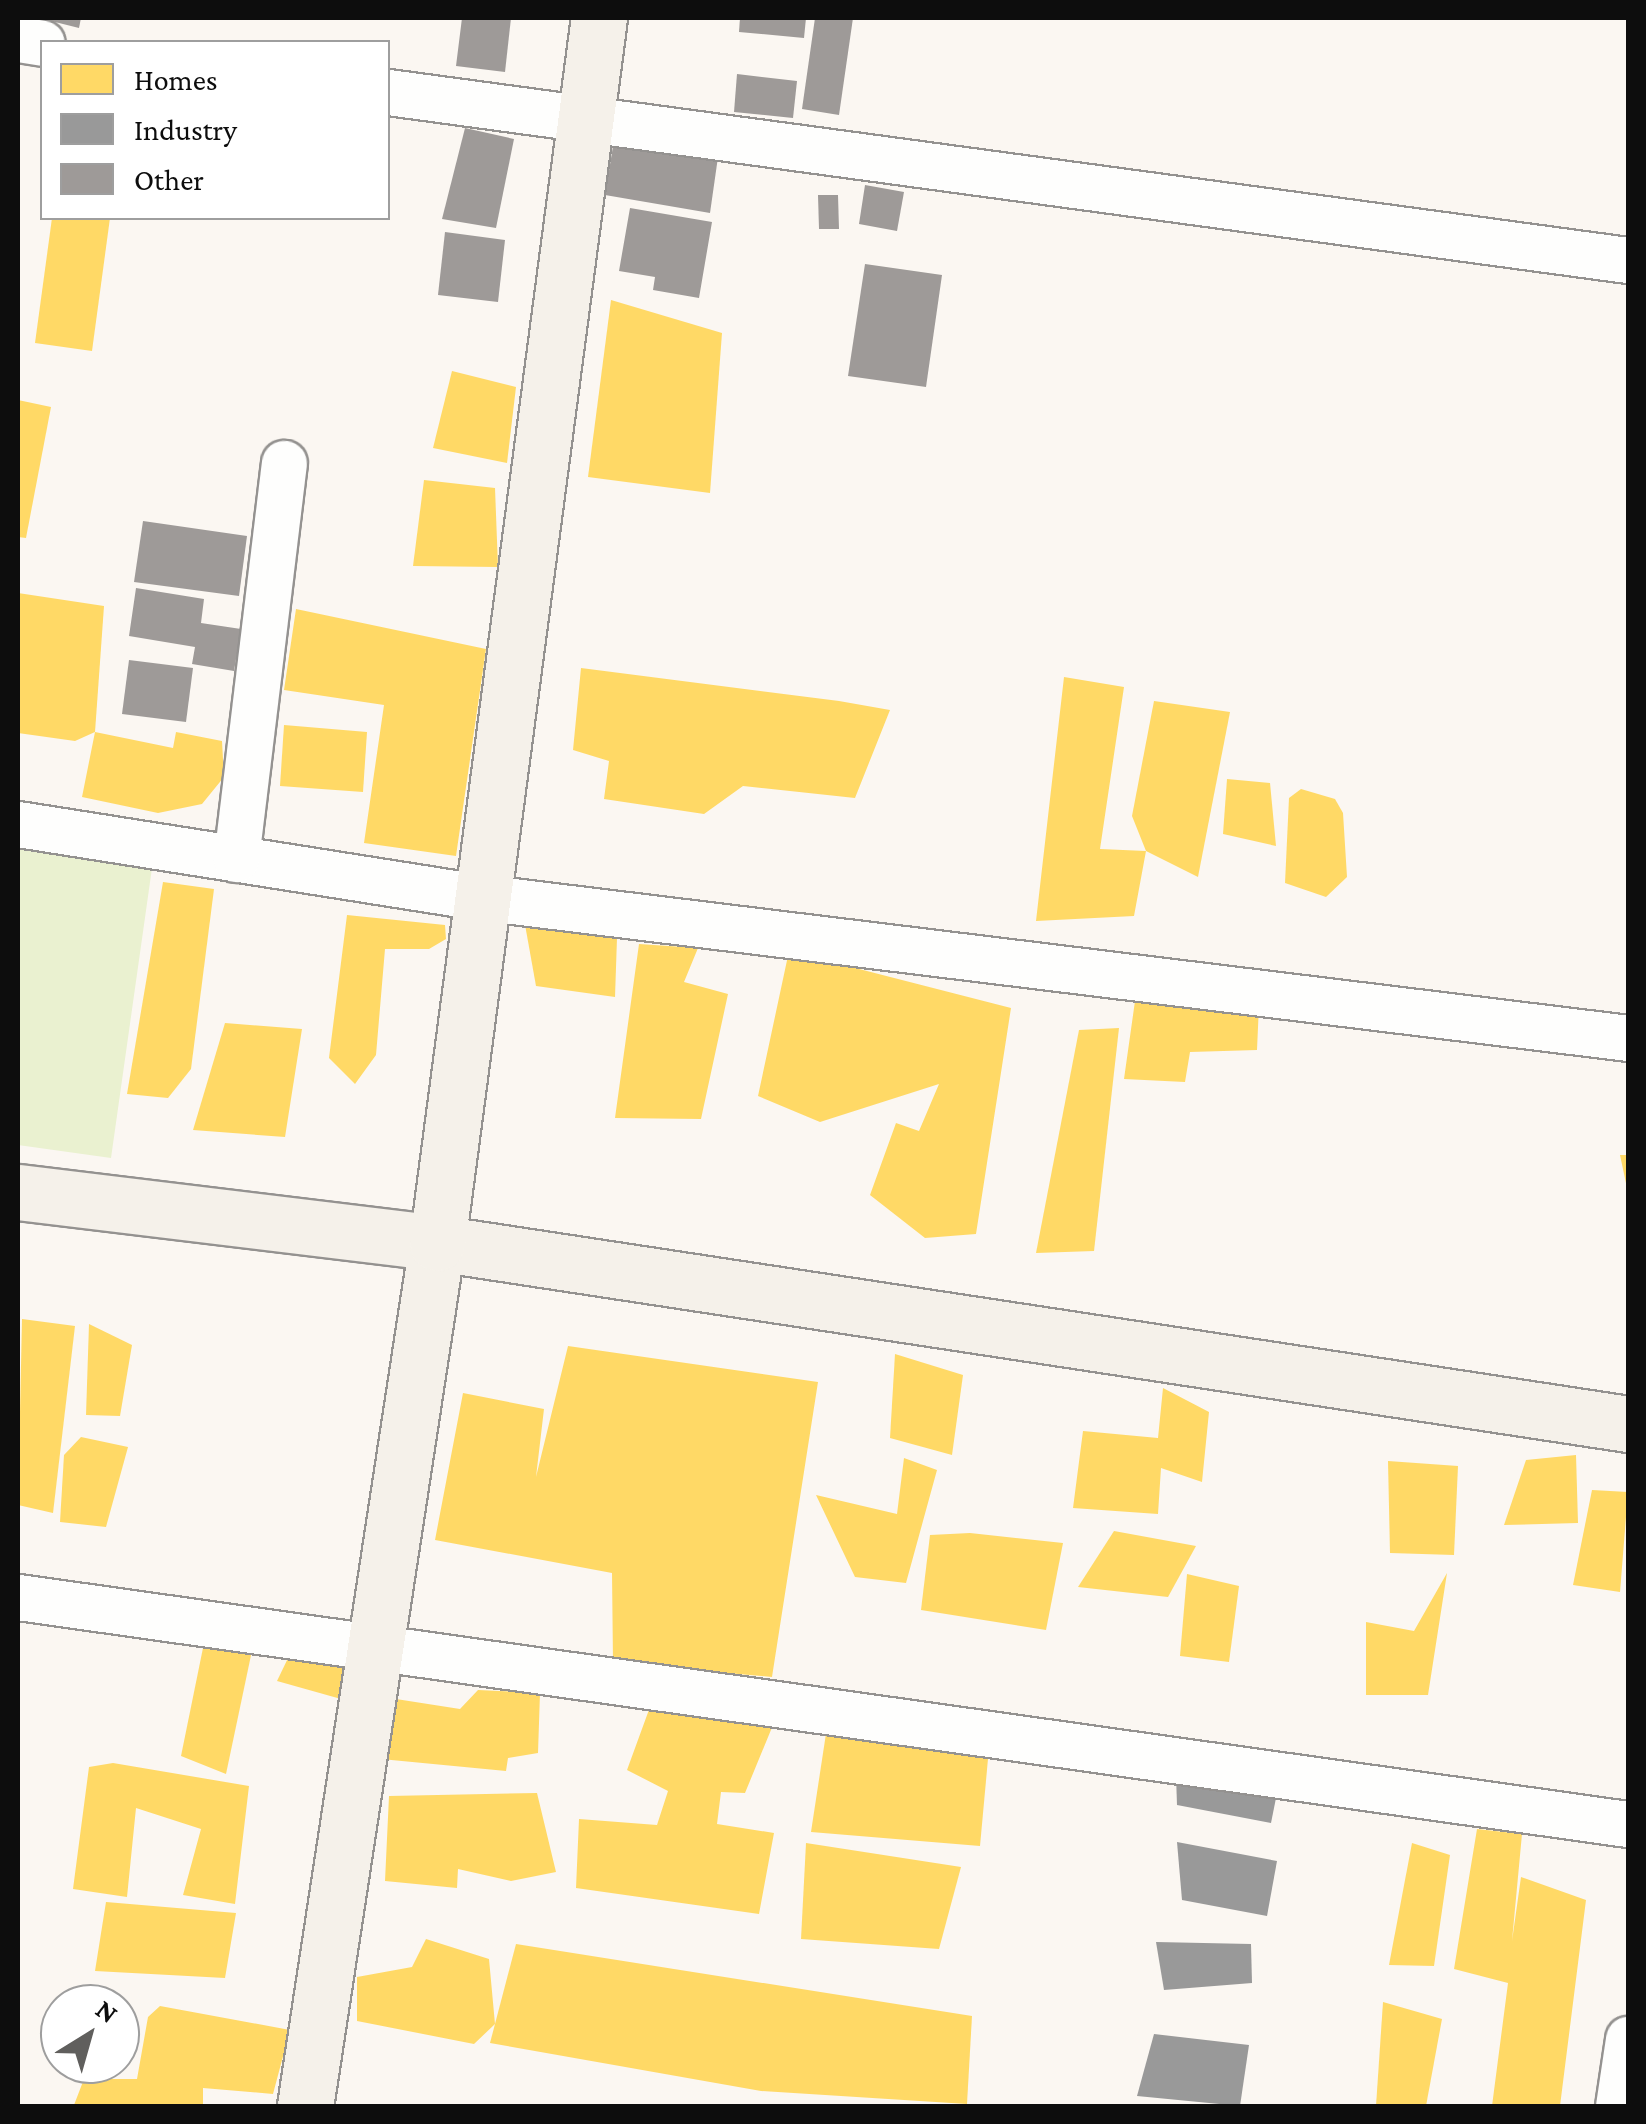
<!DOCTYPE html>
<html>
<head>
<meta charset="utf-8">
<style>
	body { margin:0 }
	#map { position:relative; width:1646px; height:2124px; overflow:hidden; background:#fbf7f2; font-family:"Crimson Pro",serif }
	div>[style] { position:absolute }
	.green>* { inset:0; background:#eaf1d0 }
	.homes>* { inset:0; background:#ffd966 }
	.industry>* { inset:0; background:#999 }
	.building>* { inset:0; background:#9e9a98 }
	.roads { filter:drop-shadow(2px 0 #949290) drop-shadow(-2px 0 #949290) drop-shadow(0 2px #949290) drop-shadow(0 -2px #949290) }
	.street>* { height:45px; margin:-22.5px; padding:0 22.5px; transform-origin:22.5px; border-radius:22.5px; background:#fefefd }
	.secondary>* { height:55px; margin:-27.5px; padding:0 27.5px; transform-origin:27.5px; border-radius:27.5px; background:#f5f1ea }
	span { translate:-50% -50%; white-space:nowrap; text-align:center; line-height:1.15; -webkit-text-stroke:10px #fff; paint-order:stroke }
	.frame { position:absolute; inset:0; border:20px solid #0d0d0d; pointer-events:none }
	.legend { position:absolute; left:40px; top:40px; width:350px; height:180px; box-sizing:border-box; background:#fff; border:2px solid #9e9e9e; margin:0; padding:12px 18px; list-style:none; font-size:30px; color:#0d0d0d }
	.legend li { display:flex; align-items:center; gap:20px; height:50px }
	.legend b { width:50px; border:2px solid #9e9e9e }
	.north { position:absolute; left:40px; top:1984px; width:100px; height:100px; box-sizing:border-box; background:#fff; border:2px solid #9e9e9e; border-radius:50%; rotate:37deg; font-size:28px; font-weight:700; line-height:40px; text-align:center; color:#0d0d0d }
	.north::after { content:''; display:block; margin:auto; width:35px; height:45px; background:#605f5d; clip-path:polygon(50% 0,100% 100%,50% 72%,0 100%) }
</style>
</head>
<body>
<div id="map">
	<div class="green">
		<i style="clip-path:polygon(18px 841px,153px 861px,111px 1158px,18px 1145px)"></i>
	</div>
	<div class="homes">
		<i style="clip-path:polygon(52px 218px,110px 218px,92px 351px,35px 343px)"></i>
		<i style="clip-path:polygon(611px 300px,722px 333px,710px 493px,588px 477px)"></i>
		<i style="clip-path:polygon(452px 371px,516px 387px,507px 463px,433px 448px)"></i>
		<i style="clip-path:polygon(18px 400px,51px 407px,26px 538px,18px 537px)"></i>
		<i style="clip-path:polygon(424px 480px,495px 488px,498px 567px,413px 566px)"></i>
		<i style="clip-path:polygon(18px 593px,104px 606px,95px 732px,75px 741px,18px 733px)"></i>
		<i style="clip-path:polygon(296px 609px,486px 649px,456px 856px,364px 843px,384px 705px,284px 690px)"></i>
		<i style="clip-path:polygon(581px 668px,839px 701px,890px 710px,855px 798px,743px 786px,704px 814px,604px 799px,609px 761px,573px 750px)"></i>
		<i style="clip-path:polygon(1064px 677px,1124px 687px,1100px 849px,1146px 851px,1134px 916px,1036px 921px)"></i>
		<i style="clip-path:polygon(1154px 701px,1230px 712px,1198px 877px,1146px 851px,1132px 816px)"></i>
		<i style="clip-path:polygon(284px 725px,367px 732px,363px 792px,280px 786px)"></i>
		<i style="clip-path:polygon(95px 732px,173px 748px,176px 732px,222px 741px,224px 777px,202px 804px,158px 813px,82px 797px)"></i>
		<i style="clip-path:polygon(1227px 779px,1270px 783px,1276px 846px,1223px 834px)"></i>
		<i style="clip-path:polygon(1301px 789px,1335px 799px,1343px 813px,1347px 877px,1326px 897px,1285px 883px,1289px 798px)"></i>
		<i style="clip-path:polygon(163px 882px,214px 889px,191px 1069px,168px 1098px,127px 1094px)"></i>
		<i style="clip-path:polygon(347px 915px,445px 925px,446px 939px,429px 949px,385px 949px,376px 1055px,355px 1084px,329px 1058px)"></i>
		<i style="clip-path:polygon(524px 919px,617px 938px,615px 997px,536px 986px)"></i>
		<i style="clip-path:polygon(639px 944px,698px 948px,684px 982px,728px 994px,701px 1119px,615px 1118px)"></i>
		<i style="clip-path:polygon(789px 951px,1011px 1008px,976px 1234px,925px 1238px,870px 1195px,896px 1123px,919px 1131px,939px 1084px,820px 1122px,758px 1096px)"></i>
		<i style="clip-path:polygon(1135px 1001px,1259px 1005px,1257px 1050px,1190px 1052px,1185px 1082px,1124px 1079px)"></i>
		<i style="clip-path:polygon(225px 1023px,302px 1029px,285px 1137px,193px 1130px)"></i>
		<i style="clip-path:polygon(1119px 1028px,1094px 1251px,1036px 1253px,1079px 1030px)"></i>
		<i style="clip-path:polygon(1620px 1155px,1628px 1155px,1628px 1188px,1627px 1188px)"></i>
		<i style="clip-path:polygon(22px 1319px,75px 1326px,53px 1513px,18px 1505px)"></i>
		<i style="clip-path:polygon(89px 1324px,132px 1345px,120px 1416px,86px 1415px)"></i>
		<i style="clip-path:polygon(568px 1346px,818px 1382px,772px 1677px,613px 1663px,612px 1573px,435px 1540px,463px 1393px,544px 1409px,536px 1477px)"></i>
		<i style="clip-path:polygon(895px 1354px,963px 1375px,952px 1455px,890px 1438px)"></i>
		<i style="clip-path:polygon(1163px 1388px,1209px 1412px,1202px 1482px,1161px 1468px,1158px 1514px,1073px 1508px,1083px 1431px,1158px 1438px)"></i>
		<i style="clip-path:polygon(81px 1437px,128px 1447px,106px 1527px,60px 1522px,64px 1455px)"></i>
		<i style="clip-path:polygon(1576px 1455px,1578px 1523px,1504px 1525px,1526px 1460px)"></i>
		<i style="clip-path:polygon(904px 1458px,937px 1470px,906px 1583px,855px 1577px,816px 1495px,897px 1514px)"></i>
		<i style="clip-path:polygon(1388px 1461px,1458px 1466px,1454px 1555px,1390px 1553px)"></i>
		<i style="clip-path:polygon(1592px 1490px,1628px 1492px,1620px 1592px,1573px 1585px)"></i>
		<i style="clip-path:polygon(1114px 1531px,1196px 1546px,1168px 1597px,1078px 1587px)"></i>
		<i style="clip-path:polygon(970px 1533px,1063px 1543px,1046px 1630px,921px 1610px,930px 1535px)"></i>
		<i style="clip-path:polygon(1447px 1573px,1428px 1695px,1366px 1695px,1366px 1622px,1414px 1631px)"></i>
		<i style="clip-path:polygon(1187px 1574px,1239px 1586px,1229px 1662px,1180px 1656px)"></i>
		<i style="clip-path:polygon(254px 1641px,226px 1774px,181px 1756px,204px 1643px)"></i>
		<i style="clip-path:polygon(290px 1654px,350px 1658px,341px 1699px,277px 1681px)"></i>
		<i style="clip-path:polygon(478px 1690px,540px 1693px,538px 1753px,508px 1758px,506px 1771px,381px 1759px,396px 1699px,460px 1709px)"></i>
		<i style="clip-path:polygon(654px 1696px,773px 1725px,745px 1793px,721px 1792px,717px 1824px,774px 1833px,759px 1914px,576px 1888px,579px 1819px,657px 1825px,668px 1791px,627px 1770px)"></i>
		<i style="clip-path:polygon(827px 1727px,989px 1748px,980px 1846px,811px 1832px)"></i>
		<i style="clip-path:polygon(113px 1763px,249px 1786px,235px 1904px,183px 1895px,201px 1829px,136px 1808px,127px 1897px,73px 1889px,89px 1767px)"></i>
		<i style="clip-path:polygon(537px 1793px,556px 1872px,511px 1881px,458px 1869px,457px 1888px,385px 1881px,389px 1796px)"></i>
		<i style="clip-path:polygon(1477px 1829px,1522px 1834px,1512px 1941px,1521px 1877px,1586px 1900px,1560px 2106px,1492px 2106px,1508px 1983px,1454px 1969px)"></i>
		<i style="clip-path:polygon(806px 1843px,961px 1867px,939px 1949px,801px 1939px)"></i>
		<i style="clip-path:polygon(1412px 1843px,1450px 1855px,1434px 1966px,1389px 1965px)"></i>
		<i style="clip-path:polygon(106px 1902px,236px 1913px,225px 1978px,95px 1971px)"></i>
		<i style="clip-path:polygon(426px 1939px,489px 1959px,495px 2024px,474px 2044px,357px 2021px,357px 1977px,412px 1967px)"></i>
		<i style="clip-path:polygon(516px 1944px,972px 2016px,967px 2104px,761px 2091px,490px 2043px)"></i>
		<i style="clip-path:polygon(1383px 2002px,1442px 2019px,1426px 2106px,1376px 2106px)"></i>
		<i style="clip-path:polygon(160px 2006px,290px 2030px,273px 2094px,203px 2088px,203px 2106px,74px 2105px,84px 2079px,137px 2079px,148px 2017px)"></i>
	</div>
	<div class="industry">
		<i style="clip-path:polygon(1176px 1775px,1278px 1788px,1271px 1823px,1177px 1805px)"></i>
		<i style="clip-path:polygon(1177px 1842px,1277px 1861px,1267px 1916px,1182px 1900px)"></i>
		<i style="clip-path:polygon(1156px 1942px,1251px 1944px,1252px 1983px,1164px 1990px)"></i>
		<i style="clip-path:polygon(1154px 2034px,1249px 2045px,1240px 2106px,1137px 2096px)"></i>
	</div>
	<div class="building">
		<i style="clip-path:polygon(39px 18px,81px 18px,79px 28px)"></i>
		<i style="clip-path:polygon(462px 18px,511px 18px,505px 72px,456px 66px)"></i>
		<i style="clip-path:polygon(740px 18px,806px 18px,804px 38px,739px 32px)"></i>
		<i style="clip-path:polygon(815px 18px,853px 18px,839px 115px,802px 109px)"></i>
		<i style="clip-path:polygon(737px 74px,797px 81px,793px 118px,734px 112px)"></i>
		<i style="clip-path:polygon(465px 128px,514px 139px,496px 228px,442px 219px)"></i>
		<i style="clip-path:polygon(614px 140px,718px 157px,710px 213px,605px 195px)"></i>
		<i style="clip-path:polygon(865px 185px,904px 192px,897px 231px,859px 224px)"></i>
		<i style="clip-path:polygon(818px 195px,838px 195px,839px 229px,819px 229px)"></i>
		<i style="clip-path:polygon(630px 208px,712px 222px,699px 298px,653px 290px,655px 277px,619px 271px)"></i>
		<i style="clip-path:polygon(445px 232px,505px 240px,498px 302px,438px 295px)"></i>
		<i style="clip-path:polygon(865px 264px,942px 275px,926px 387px,848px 376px)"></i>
		<i style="clip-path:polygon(143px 521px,247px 536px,239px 596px,134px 582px)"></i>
		<i style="clip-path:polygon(136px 588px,204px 599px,201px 623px,241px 629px,234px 671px,192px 664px,195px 647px,129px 636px)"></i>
		<i style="clip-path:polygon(129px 660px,193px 668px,186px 722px,122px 714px)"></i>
	</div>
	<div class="roads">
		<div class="street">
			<i style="left:18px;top:39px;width:24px;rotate:9deg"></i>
			<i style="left:388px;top:92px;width:1251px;rotate:7.72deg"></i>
			<i style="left:18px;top:824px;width:468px;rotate:9deg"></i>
			<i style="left:480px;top:897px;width:1157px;rotate:7deg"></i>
			<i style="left:236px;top:859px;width:399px;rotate:-83.1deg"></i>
			<i style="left:18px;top:1597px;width:1626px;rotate:8.03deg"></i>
			<i style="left:1618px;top:2106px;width:68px;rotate:-81.5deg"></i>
		</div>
		<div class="secondary">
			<i style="left:18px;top:1192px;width:422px;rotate:6.9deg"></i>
			<i style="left:437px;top:1243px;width:1205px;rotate:8.64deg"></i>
			<i style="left:305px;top:2106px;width:873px;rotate:-81.3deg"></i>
			<i style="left:437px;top:1243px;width:1236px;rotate:-82.47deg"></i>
		</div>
	</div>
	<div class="frame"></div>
	<ul class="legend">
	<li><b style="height:28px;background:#ffd966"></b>Homes</li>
	<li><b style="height:28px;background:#999"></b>Industry</li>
	<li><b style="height:28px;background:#9e9a98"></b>Other</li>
	</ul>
	<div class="north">N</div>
</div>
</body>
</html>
